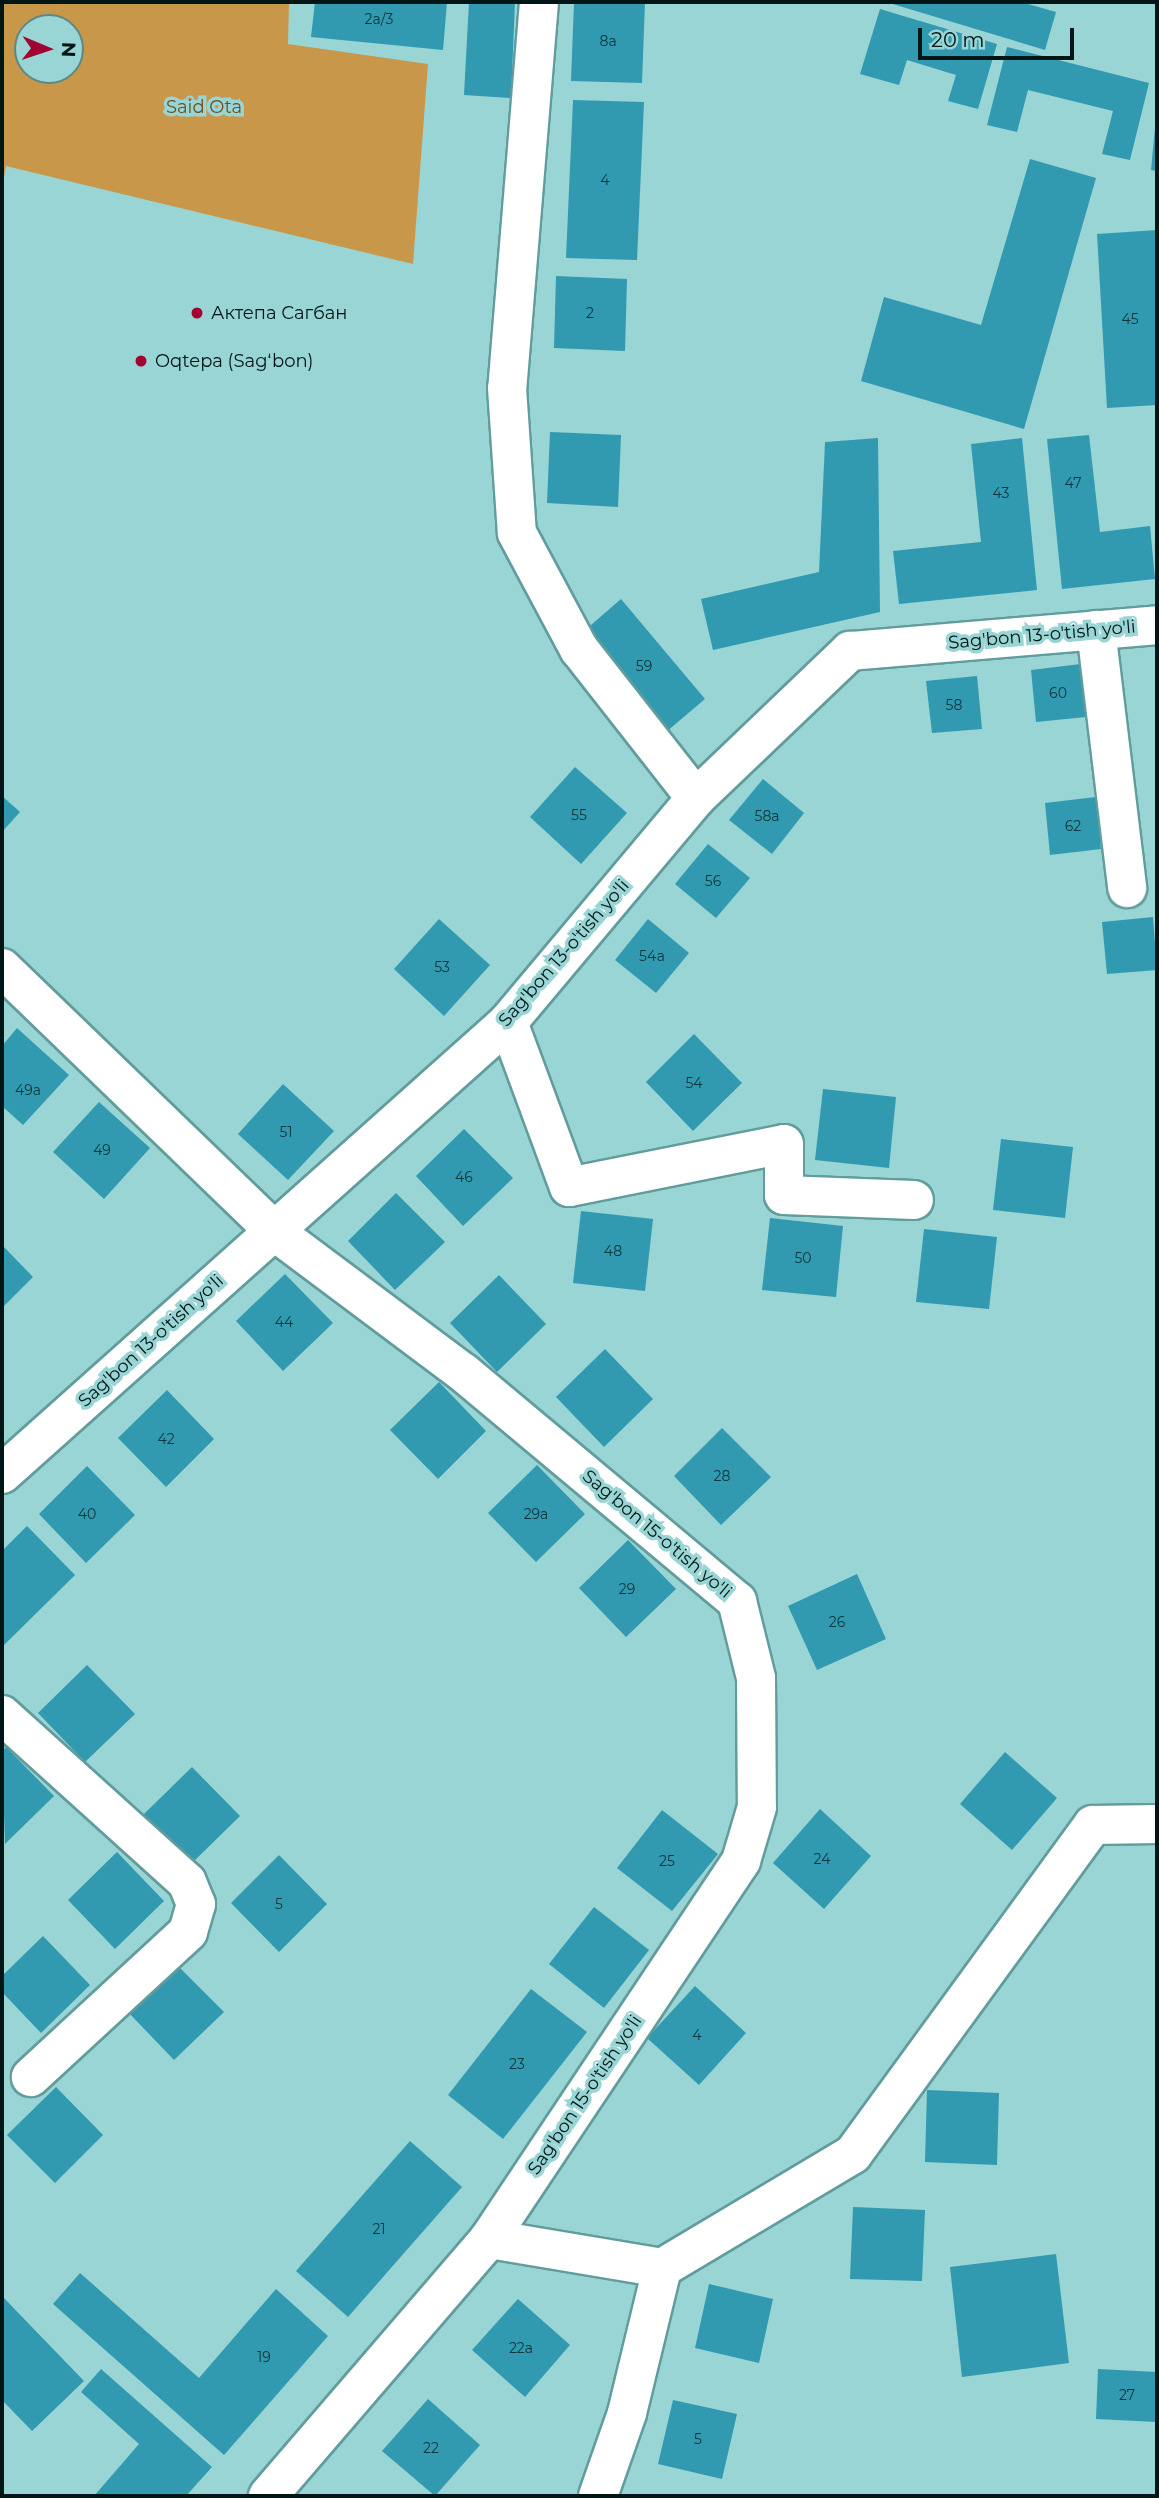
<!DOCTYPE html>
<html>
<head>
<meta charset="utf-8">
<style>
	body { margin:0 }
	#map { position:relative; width:1159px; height:2498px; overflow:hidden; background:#99d5d5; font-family:Montserrat,sans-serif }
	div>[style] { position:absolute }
	.green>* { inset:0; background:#c8974a }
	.building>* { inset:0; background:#3199b0 }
	.roads { filter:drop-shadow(2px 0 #629c9c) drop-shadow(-2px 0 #629c9c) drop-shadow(0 2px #629c9c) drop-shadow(0 -2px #629c9c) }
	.minor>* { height:38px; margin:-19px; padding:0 19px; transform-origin:19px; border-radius:19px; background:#fff }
	.dots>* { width:19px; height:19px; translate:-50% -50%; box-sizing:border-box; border:4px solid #99d5d5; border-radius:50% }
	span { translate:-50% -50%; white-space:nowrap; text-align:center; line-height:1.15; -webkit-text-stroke:7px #99d5d5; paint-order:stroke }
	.number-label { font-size:14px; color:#0c363c }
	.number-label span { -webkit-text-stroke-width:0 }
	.park-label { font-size:18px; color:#6d4e1d }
	.poi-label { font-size:18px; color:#001515 }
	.left { translate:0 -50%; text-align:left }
	.street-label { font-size:18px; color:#001515 }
	.frame { position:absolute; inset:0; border:4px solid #001515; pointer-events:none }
	.north { position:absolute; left:14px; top:14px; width:70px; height:70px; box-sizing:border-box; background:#99d5d5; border:2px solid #5c8888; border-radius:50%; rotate:92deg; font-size:19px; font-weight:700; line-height:28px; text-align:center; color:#001515 }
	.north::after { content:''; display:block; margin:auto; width:24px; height:32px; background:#a20432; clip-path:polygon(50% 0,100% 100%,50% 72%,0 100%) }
	.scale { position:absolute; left:918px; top:28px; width:156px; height:32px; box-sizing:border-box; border:4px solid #001515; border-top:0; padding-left:9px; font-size:21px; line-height:24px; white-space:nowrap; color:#001515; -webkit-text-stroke:5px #99d5d5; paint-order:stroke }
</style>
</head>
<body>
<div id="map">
	<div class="green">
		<i style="clip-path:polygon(evenodd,2px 2px,289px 2px,288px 44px,428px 64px,413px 264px,6px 166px,2px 189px,2px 2px,28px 28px,70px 28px,70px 70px,28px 70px,28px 28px)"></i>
	</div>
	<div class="building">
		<i style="clip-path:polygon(315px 2px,447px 2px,443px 50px,311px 37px)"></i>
		<i style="clip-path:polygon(469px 2px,515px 2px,511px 98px,464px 95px)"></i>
		<i style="clip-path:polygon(574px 2px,645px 2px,642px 83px,571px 81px)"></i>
		<i style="clip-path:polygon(886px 2px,1021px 2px,1056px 12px,1045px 50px)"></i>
		<i style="clip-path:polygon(880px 9px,997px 44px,978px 109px,948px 101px,956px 75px,907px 60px,899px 85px,860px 74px)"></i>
		<i style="clip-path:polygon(1007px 47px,1149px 83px,1130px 160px,1102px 154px,1113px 111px,1028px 90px,1017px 132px,987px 125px)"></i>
		<i style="clip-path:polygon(573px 100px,644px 102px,637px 260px,566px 258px)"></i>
		<i style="clip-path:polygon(1155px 128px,1157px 128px,1157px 171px,1151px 170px)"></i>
		<i style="clip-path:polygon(1030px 159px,1096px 178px,1024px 429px,861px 381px,884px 297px,981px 325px)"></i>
		<i style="clip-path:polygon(1157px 230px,1157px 405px,1107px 408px,1097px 234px)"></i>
		<i style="clip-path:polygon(556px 276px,627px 279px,625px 351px,554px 348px)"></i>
		<i style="clip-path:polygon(550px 432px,621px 435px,618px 507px,547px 503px)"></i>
		<i style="clip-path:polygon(1089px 435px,1100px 532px,1150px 526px,1155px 579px,1062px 589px,1047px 439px)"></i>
		<i style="clip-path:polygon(878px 438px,880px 612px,713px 650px,701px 599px,819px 572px,825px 442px)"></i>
		<i style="clip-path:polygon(1022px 438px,1037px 590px,899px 604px,893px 551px,981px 542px,971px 444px)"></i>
		<i style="clip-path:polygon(621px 599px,705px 699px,666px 732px,583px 632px)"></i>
		<i style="clip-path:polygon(1081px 664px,1086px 717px,1036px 722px,1031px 670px)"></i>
		<i style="clip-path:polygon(977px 676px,982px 729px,932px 733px,926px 681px)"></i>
		<i style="clip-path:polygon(575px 767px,627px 813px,581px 864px,530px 817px)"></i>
		<i style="clip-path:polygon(763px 779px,804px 813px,772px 854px,729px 820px)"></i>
		<i style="clip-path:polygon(2px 796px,20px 812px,2px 832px)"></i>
		<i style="clip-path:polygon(1096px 797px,1101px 849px,1050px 855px,1045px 803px)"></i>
		<i style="clip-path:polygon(708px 844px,750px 878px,716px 918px,675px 884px)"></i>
		<i style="clip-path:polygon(1153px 917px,1157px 970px,1107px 974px,1102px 922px)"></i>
		<i style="clip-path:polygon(439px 919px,490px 965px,444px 1016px,394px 969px)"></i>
		<i style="clip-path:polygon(648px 919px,689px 953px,656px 993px,615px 960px)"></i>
		<i style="clip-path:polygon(17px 1028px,69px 1075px,23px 1125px,2px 1106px,2px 1046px)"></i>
		<i style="clip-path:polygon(694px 1034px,742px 1083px,693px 1131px,646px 1082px)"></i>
		<i style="clip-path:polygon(283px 1084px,334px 1131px,288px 1180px,238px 1134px)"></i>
		<i style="clip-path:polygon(823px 1089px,896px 1097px,889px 1168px,815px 1160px)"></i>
		<i style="clip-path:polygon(99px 1102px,150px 1148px,104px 1199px,53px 1152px)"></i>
		<i style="clip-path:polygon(464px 1129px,513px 1178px,463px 1226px,416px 1176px)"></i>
		<i style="clip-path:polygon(1001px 1139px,1073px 1147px,1065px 1218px,993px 1210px)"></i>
		<i style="clip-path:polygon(396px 1193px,445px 1242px,395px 1290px,348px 1241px)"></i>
		<i style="clip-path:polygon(581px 1211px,653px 1219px,645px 1291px,573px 1283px)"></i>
		<i style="clip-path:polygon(770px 1218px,843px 1226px,836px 1297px,762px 1290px)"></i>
		<i style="clip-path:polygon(924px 1229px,997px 1237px,989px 1309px,916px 1302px)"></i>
		<i style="clip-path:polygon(2px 1245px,33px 1277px,2px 1308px)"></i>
		<i style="clip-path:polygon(285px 1274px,333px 1323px,283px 1371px,236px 1321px)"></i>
		<i style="clip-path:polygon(499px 1275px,546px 1324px,497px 1372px,450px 1323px)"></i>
		<i style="clip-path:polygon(605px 1349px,653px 1399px,604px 1447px,556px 1397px)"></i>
		<i style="clip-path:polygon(439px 1382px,486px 1431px,438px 1479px,390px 1430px)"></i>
		<i style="clip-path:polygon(167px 1390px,214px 1439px,166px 1487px,118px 1438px)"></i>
		<i style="clip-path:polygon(722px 1428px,771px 1477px,721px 1525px,674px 1476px)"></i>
		<i style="clip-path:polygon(537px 1465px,585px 1514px,536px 1562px,488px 1513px)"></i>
		<i style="clip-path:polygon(87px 1466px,135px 1515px,86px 1563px,39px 1514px)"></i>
		<i style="clip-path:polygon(27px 1526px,75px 1575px,2px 1647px,2px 1551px)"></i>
		<i style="clip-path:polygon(628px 1540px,676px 1589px,626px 1637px,579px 1588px)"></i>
		<i style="clip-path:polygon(857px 1574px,886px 1639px,817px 1670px,788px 1606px)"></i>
		<i style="clip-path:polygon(87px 1665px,135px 1714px,85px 1762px,38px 1713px)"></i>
		<i style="clip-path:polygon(6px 1747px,54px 1796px,5px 1844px,2px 1751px)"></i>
		<i style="clip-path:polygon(1005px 1752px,1057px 1798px,1012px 1850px,960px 1804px)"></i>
		<i style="clip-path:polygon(192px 1767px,240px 1816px,191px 1864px,143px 1815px)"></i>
		<i style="clip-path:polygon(820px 1809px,871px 1856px,824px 1909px,773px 1863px)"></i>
		<i style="clip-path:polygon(662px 1810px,718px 1854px,672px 1911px,617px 1868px)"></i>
		<i style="clip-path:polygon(117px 1852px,164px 1901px,115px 1949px,68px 1900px)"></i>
		<i style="clip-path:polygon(279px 1855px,327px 1904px,279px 1952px,231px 1903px)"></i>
		<i style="clip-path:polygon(594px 1907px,649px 1950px,604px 2008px,549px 1964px)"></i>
		<i style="clip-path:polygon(43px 1936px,90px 1985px,41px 2033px,2px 1992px,2px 1976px)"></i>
		<i style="clip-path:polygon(175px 1963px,224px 2012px,174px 2060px,127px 2011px)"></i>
		<i style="clip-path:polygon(695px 1986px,746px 2033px,699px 2085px,647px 2038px)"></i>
		<i style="clip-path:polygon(531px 1989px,587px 2032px,503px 2139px,448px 2095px)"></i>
		<i style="clip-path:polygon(56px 2087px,103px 2135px,55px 2183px,7px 2135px)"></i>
		<i style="clip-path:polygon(927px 2090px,999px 2093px,997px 2165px,925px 2162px)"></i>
		<i style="clip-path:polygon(410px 2141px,462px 2187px,348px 2317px,296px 2271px)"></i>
		<i style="clip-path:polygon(853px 2207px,925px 2210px,922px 2281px,850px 2279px)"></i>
		<i style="clip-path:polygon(1056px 2254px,1069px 2363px,962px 2377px,950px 2267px)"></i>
		<i style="clip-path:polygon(80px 2273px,199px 2378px,276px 2289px,328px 2336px,224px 2455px,53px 2304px)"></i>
		<i style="clip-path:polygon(709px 2284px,773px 2299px,759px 2363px,695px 2348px)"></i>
		<i style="clip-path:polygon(2px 2296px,84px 2381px,32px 2431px,2px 2400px)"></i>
		<i style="clip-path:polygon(518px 2299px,570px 2345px,525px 2397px,472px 2350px)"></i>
		<i style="clip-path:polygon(101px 2369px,212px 2467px,186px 2496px,94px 2496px,139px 2444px,81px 2392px)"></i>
		<i style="clip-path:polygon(1098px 2369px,1157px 2372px,1157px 2422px,1096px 2419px)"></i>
		<i style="clip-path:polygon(428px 2399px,480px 2445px,435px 2496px,382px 2451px)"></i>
		<i style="clip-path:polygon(673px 2400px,737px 2414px,722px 2479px,658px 2464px)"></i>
	</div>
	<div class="roads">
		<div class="minor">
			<i style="left:539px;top:2px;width:387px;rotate:94.7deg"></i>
			<i style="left:507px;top:388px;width:145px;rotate:86.1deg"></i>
			<i style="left:517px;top:533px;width:132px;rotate:61.9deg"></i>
			<i style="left:579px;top:649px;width:189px;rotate:51.9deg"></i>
			<i style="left:1096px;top:630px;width:260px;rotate:83.1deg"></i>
			<i style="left:2px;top:968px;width:378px;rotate:44deg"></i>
			<i style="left:274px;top:1231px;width:237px;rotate:36.8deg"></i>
			<i style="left:464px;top:1373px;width:356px;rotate:39.9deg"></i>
			<i style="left:737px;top:1601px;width:79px;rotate:76.1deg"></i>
			<i style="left:756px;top:1678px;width:129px;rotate:89.6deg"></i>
			<i style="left:757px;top:1807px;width:56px;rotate:106.5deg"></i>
			<i style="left:741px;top:1861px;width:454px;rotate:123.7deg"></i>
			<i style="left:489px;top:2239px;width:339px;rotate:130.7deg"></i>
			<i style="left:508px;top:1022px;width:176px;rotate:69.7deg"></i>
			<i style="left:569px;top:1187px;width:219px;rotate:-11.3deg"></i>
			<i style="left:784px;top:1144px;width:51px;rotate:90deg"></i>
			<i style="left:784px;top:1195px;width:130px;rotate:2.2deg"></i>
			<i style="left:2px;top:1474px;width:678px;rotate:-41.77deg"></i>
			<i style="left:508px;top:1022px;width:292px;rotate:-50deg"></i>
			<i style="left:696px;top:798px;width:213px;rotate:-43.7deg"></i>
			<i style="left:850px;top:651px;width:308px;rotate:-4.8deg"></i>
			<i style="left:2px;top:1715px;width:249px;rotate:42.1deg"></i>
			<i style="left:187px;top:1882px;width:24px;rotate:68deg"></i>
			<i style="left:196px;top:1904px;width:29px;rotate:106deg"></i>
			<i style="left:188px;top:1932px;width:214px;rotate:137.3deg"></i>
			<i style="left:489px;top:2239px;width:175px;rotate:9.5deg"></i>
			<i style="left:662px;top:2268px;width:222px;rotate:-30.8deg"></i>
			<i style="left:853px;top:2154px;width:407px;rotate:-53.9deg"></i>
			<i style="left:1093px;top:1825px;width:64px;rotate:-0.9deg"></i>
			<i style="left:598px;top:2496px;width:88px;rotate:-70.7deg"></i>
			<i style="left:627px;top:2413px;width:149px;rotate:-76.4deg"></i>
		</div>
	</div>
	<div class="dots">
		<i style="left:197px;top:313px;background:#a20432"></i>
		<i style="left:141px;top:361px;background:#a20432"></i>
	</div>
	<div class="number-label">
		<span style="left:379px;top:19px">2a/3</span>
		<span style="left:608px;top:41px">8а</span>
		<span style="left:605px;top:180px">4</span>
		<span style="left:590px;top:313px">2</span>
		<span style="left:1130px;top:319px">45</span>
		<span style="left:1073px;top:483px">47</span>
		<span style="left:1001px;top:493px">43</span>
		<span style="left:644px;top:666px">59</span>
		<span style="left:1058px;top:693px">60</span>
		<span style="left:954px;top:705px">58</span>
		<span style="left:579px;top:815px">55</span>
		<span style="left:767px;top:816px">58а</span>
		<span style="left:1073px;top:826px">62</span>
		<span style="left:713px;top:881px">56</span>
		<span style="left:652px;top:956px">54a</span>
		<span style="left:442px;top:967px">53</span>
		<span style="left:694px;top:1083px">54</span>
		<span style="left:28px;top:1090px">49a</span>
		<span style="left:286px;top:1132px">51</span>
		<span style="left:102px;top:1150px">49</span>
		<span style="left:464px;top:1177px">46</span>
		<span style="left:613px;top:1251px">48</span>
		<span style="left:803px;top:1258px">50</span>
		<span style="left:284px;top:1322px">44</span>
		<span style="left:166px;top:1439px">42</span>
		<span style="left:722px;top:1476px">28</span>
		<span style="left:87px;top:1514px">40</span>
		<span style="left:536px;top:1514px">29a</span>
		<span style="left:627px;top:1589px">29</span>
		<span style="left:837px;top:1622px">26</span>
		<span style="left:822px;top:1859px">24</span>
		<span style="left:667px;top:1861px">25</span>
		<span style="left:279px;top:1904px">5</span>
		<span style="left:697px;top:2035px">4</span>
		<span style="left:517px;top:2064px">23</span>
		<span style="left:379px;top:2229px">21</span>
		<span style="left:521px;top:2348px">22a</span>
		<span style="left:264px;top:2357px">19</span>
		<span style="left:1127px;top:2395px">27</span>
		<span style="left:698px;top:2439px">5</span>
		<span style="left:431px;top:2448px">22</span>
	</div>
	<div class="park-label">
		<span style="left:204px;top:107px">Said Ota</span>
	</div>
	<div class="poi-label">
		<span class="left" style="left:211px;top:313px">Актепа Сагбан</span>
		<span class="left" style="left:155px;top:361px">Oqtepa (Sagʻbon)</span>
	</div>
	<div class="street-label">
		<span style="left:1042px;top:635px;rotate:-5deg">Sag'bon 13-o'tish yo'li</span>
		<span style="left:564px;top:953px;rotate:-49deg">Sag'bon 13-o'tish yo'li</span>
		<span style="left:151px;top:1341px;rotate:-42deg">Sag'bon 13-o'tish yo'li</span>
		<span style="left:657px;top:1534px;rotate:40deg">Sag'bon 15-o'tish yo'li</span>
		<span style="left:585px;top:2095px;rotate:-56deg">Sag'bon 15-o'tish yo'li</span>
	</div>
	<div class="frame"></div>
	<div class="north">N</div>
	<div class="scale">20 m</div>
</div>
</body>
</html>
